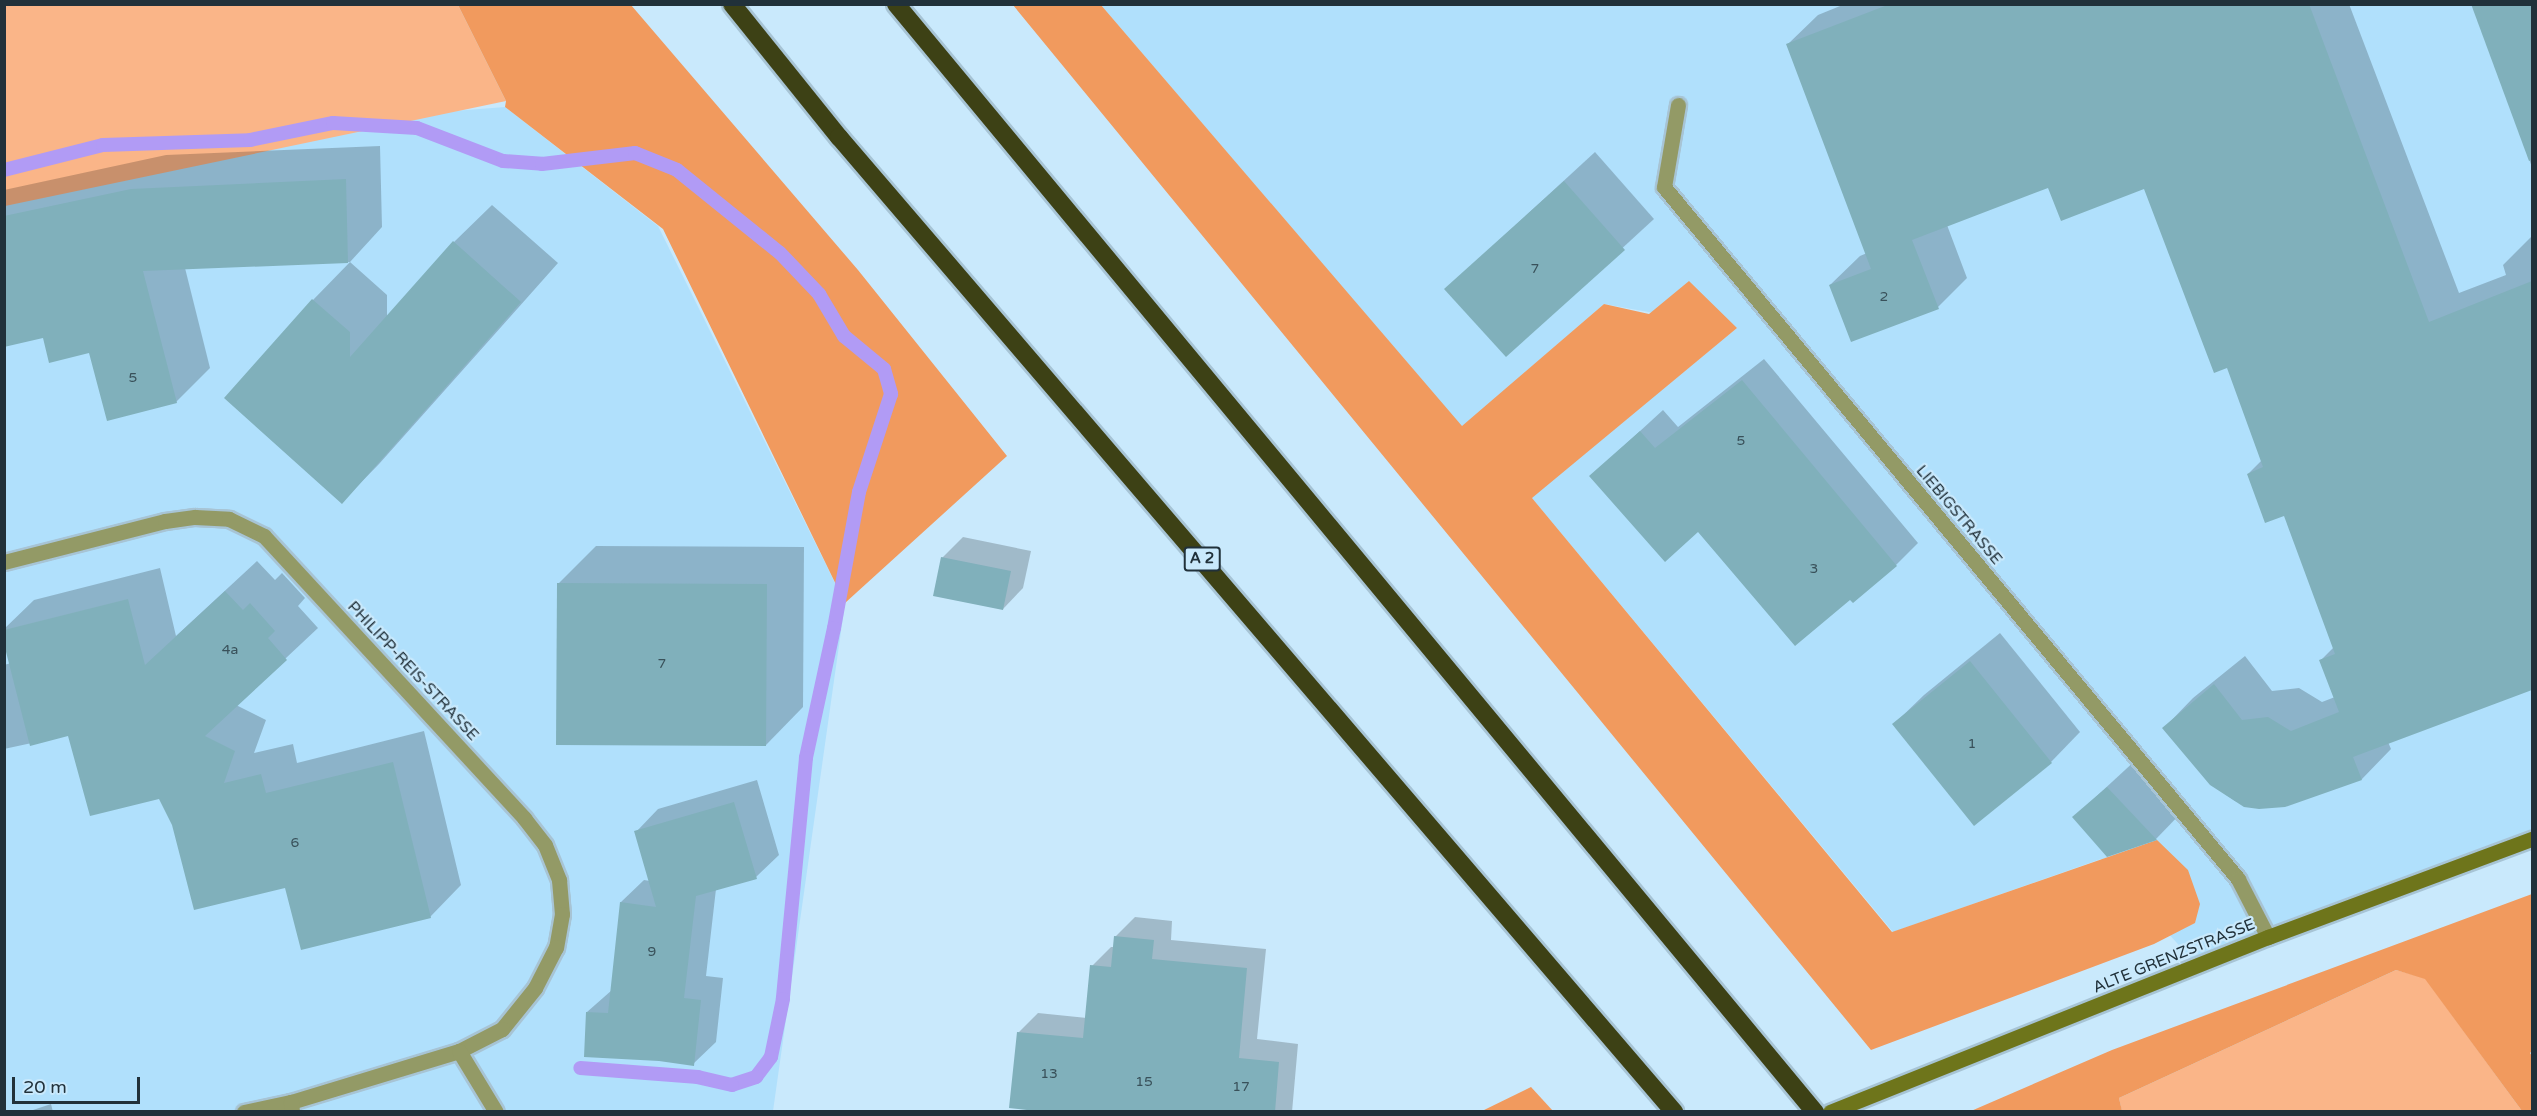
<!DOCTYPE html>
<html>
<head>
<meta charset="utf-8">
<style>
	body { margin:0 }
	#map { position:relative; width:2537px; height:1116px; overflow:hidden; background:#c9e9fc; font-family:"Varela Round",sans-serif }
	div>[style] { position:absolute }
	.built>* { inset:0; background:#b0e0fc }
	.green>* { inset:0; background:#fab588 }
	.forest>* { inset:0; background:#f19a5e }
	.shadow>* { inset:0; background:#0003 }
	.stream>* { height:14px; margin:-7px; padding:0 7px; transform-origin:7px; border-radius:7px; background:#b19bf5 }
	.building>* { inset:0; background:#80b0bb }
	.roads { filter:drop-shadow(2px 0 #a7c4d5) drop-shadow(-2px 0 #a7c4d5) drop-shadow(0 2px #a7c4d5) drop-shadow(0 -2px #a7c4d5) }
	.lane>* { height:15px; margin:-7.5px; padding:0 7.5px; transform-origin:7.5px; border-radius:7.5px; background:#939a66 }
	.street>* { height:15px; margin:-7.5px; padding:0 7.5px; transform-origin:7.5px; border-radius:7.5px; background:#939a66 }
	.secondary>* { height:15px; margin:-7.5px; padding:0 7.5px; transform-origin:7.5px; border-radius:7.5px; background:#6e751b }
	.highway>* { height:18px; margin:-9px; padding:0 9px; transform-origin:9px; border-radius:9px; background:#3d4115 }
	span { translate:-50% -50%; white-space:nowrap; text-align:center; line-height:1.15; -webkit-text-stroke:4.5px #c9e9fc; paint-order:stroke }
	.number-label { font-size:14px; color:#39515a }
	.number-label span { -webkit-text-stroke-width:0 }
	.shield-label span { padding:2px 4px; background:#c9e9fc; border:2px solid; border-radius:4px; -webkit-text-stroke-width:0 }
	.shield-label { font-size:15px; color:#21313a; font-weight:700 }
	.street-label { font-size:16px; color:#21313a }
	.frame { position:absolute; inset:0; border:6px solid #21313a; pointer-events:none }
	.scale { position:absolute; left:12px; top:1077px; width:128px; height:27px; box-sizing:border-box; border:3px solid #21313a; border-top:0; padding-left:8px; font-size:18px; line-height:21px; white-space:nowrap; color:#21313a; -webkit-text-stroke:4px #c9e9fc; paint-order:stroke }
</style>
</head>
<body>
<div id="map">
	<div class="built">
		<i style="clip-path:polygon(1101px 5px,2532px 5px,2532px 837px,2195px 963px,2101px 859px,1893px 932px,1531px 497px,1737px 328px,1604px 304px,1462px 427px)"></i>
		<i style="clip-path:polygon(505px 107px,658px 226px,845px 603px,773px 1111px,5px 1112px,5px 146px)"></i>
	</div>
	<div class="green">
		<i style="clip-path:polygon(5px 5px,458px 5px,506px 101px,5px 206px)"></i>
		<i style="clip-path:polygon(2396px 970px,2425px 978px,2522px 1111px,2122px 1112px,2119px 1098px)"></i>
	</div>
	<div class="forest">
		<i style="clip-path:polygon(458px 5px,631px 5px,858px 270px,1007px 456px,845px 603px,663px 229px,505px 107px,506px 101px)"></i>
		<i style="clip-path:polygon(1013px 5px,1101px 5px,1462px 426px,1604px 304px,1649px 314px,1689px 281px,1737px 328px,1532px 498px,1892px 932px,2157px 840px,2188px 870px,2200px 904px,2195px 923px,2154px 944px,1871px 1050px)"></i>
		<i style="clip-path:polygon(2532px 894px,2532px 1051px,2530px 1053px,2532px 1056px,2532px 1111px,2522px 1111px,2425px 979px,2396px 970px,2119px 1098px,2122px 1111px,1971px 1111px,2112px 1050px)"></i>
		<i style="clip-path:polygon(1531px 1087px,1553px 1111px,1482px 1111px)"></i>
	</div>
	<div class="shadow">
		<i style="clip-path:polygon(1845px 4px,2349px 4px,2459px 293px,2506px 275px,2503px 265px,2532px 236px,2532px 688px,2388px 742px,2391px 749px,2362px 779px,2285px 805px,2259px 807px,2235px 801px,2211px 784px,2164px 728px,2193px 698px,2245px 656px,2272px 691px,2299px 688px,2322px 702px,2335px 697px,2321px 660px,2334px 647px,2285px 514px,2248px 474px,2262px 460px,2228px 366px,2145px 187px,2049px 186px,1947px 225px,1967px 278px,1938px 307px,1830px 285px,1860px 256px,1867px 253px,1788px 44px,1818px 15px)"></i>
		<i style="clip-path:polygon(2472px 4px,2532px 4px,2532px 167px)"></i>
		<i style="clip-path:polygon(380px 146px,382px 227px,350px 262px,185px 268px,210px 368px,176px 402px,90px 351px,44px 337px,4px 345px,4px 190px,166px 155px)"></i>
		<i style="clip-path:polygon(1595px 152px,1654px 219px,1506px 355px,1446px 289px)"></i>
		<i style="clip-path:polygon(492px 205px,558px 263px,379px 464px,342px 502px,226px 398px,313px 300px,350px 262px,387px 295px,387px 318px,454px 242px)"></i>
		<i style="clip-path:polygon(1764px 359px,1918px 543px,1896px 565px,1699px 530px,1591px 476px,1663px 410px,1678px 427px)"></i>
		<i style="clip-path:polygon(963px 537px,1031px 551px,1023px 588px,1003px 609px,942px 558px)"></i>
		<i style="clip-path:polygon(596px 546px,804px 547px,803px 707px,766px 745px,559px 583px)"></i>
		<i style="clip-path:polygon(257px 561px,275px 580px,282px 573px,305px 598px,298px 606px,318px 628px,236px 705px,266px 720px,254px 753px,293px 744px,297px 763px,424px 731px,461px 885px,430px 917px,286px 886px,174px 825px,160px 798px,69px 735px,4px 749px,4px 665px,11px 663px,4px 629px,34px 600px,160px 568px,176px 636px)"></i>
		<i style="clip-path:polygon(2000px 633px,2080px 732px,2051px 762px,1894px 724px,1924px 695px)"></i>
		<i style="clip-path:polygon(2138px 758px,2185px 809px,2156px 839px,2107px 855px,2074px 817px)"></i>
		<i style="clip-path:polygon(757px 780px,779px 855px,756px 877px,716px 889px,706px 976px,723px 978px,716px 1042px,693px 1064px,587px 1012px,612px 990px,621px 902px,644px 880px,650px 881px,636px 832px,658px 809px)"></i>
		<i style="clip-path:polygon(1135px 917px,1172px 921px,1171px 940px,1266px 949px,1257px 1039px,1298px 1044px,1292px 1112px,1060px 1112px,1018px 1033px,1038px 1013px,1087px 1018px,1092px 966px,1111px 947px,1114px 947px,1115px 937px)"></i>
		<i style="clip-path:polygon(51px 1104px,53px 1112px,27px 1112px)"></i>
	</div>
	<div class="stream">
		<i style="left:4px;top:170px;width:102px;rotate:-14.2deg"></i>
		<i style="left:103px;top:145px;width:147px;rotate:-1.9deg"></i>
		<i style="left:250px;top:140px;width:85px;rotate:-11.6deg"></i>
		<i style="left:333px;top:123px;width:84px;rotate:3.4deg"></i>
		<i style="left:417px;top:128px;width:92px;rotate:21deg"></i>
		<i style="left:503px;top:161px;width:39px;rotate:4deg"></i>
		<i style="left:542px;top:164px;width:94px;rotate:-6.7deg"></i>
		<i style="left:635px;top:153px;width:45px;rotate:22deg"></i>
		<i style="left:677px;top:170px;width:132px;rotate:38.9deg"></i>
		<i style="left:780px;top:253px;width:57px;rotate:46.4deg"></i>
		<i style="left:819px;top:294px;width:49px;rotate:59.2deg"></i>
		<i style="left:844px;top:336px;width:52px;rotate:39.5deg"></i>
		<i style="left:884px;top:369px;width:26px;rotate:74deg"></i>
		<i style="left:891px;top:394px;width:103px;rotate:108.1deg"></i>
		<i style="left:859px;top:492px;width:138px;rotate:100.4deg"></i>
		<i style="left:834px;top:628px;width:133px;rotate:102.2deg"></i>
		<i style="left:806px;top:758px;width:242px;rotate:95.5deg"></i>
		<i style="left:783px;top:999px;width:59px;rotate:101.7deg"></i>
		<i style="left:771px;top:1057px;width:25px;rotate:127deg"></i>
		<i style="left:756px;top:1077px;width:25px;rotate:162deg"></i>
		<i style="left:732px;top:1085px;width:35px;rotate:-167deg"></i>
		<i style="left:698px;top:1077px;width:118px;rotate:-175.6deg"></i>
	</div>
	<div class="building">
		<i style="clip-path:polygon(1890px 4px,2309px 4px,2429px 322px,2532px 281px,2532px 690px,2353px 757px,2362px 780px,2285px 807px,2259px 809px,2244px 807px,2210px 785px,2162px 728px,2214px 684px,2242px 720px,2268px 717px,2291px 731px,2339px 712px,2319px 660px,2335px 654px,2284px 516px,2265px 523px,2247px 474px,2263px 467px,2227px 368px,2214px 373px,2144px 189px,2061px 221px,2048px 188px,1912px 240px,1939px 309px,1851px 342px,1829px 285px,1871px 269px,1786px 44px)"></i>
		<i style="clip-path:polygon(2471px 4px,2532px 4px,2532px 160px,2529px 161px)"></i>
		<i style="clip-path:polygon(346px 179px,348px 263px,143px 271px,177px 403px,107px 421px,89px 353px,49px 363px,43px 338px,4px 347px,4px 216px,131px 189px)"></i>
		<i style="clip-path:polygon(1564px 181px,1625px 250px,1506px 357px,1444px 289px)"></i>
		<i style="clip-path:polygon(453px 241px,521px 302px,342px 504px,224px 398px,312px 299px,350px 332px,350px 357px)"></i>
		<i style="clip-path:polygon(1742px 380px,1897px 566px,1853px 603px,1850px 600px,1795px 646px,1698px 532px,1665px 562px,1589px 476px,1640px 431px,1655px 448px)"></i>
		<i style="clip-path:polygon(941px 557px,1011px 571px,1003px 610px,933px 596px)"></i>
		<i style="clip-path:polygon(557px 583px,767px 584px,766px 746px,556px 745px)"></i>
		<i style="clip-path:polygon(225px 591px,243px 610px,250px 603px,275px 631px,268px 638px,287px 660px,205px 736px,235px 751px,224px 783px,261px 774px,266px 793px,393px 762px,431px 918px,301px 950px,285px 888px,194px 910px,172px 825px,159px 799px,90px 816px,68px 736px,30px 746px,4px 644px,4px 630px,128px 599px,145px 665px)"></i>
		<i style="clip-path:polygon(1970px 661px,2052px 763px,1974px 826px,1892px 724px)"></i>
		<i style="clip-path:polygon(2107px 787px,2157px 840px,2107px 857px,2072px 817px)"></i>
		<i style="clip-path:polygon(734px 802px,757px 879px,696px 896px,684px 998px,701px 1000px,694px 1066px,659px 1061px,584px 1057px,586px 1012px,608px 1013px,620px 902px,656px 907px,634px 831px)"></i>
		<i style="clip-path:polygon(1114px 936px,1154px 940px,1152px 959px,1247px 968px,1239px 1058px,1279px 1062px,1275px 1112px,1044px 1112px,1009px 1108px,1017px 1032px,1083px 1038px,1090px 965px,1111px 967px)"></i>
	</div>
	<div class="roads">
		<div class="lane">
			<i style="left:244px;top:1112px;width:48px;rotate:-12deg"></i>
		</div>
		<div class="street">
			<i style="left:1678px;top:105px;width:83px;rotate:99.7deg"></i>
			<i style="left:1664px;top:187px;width:899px;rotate:50.32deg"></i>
			<i style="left:2238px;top:879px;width:65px;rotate:62.7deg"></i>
			<i style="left:4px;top:562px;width:166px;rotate:-14.3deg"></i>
			<i style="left:165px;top:521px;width:30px;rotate:-8deg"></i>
			<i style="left:195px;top:517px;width:34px;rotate:3deg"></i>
			<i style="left:229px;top:519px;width:39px;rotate:26deg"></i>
			<i style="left:264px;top:536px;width:384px;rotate:47.3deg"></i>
			<i style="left:524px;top:818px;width:34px;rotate:52deg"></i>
			<i style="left:545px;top:845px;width:38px;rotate:68deg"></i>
			<i style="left:559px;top:880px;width:34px;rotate:85deg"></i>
			<i style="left:562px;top:914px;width:34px;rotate:100deg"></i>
			<i style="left:556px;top:947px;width:46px;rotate:117.1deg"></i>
			<i style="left:535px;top:988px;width:53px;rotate:128.8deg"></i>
			<i style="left:502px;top:1029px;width:48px;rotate:152.9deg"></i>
			<i style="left:459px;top:1051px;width:176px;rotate:163.1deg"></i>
			<i style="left:291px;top:1102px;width:10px;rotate:84deg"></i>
			<i style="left:459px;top:1051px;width:71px;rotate:58.8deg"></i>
		</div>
		<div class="secondary">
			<i style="left:1830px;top:1112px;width:472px;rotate:-21.8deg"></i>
			<i style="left:2268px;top:937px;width:282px;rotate:-20.4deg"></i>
		</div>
		<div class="highway">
			<i style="left:732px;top:4px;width:171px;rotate:51.2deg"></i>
			<i style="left:839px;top:137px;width:1284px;rotate:49.42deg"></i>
			<i style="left:896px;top:4px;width:1440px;rotate:50.33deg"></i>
		</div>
	</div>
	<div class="number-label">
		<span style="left:1535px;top:269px">7</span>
		<span style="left:1884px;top:297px">2</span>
		<span style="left:133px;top:378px">5</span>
		<span style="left:1741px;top:441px">5</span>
		<span style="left:1814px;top:569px">3</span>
		<span style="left:230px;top:650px">4a</span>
		<span style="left:662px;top:664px">7</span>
		<span style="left:1972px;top:744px">1</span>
		<span style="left:295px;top:843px">6</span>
		<span style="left:652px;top:952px">9</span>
		<span style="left:1049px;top:1074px">13</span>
		<span style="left:1144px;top:1082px">15</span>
		<span style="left:1241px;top:1087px">17</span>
	</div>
	<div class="shield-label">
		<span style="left:1202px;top:559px">A 2</span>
	</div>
	<div class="street-label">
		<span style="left:1959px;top:515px;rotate:50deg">LIEBIGSTRASSE</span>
		<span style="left:413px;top:671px;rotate:47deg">PHILIPP-REIS-STRASSE</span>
		<span style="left:2174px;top:956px;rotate:-22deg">ALTE GRENZSTRASSE</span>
	</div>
	<div class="frame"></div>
	<div class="scale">20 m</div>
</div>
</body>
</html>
